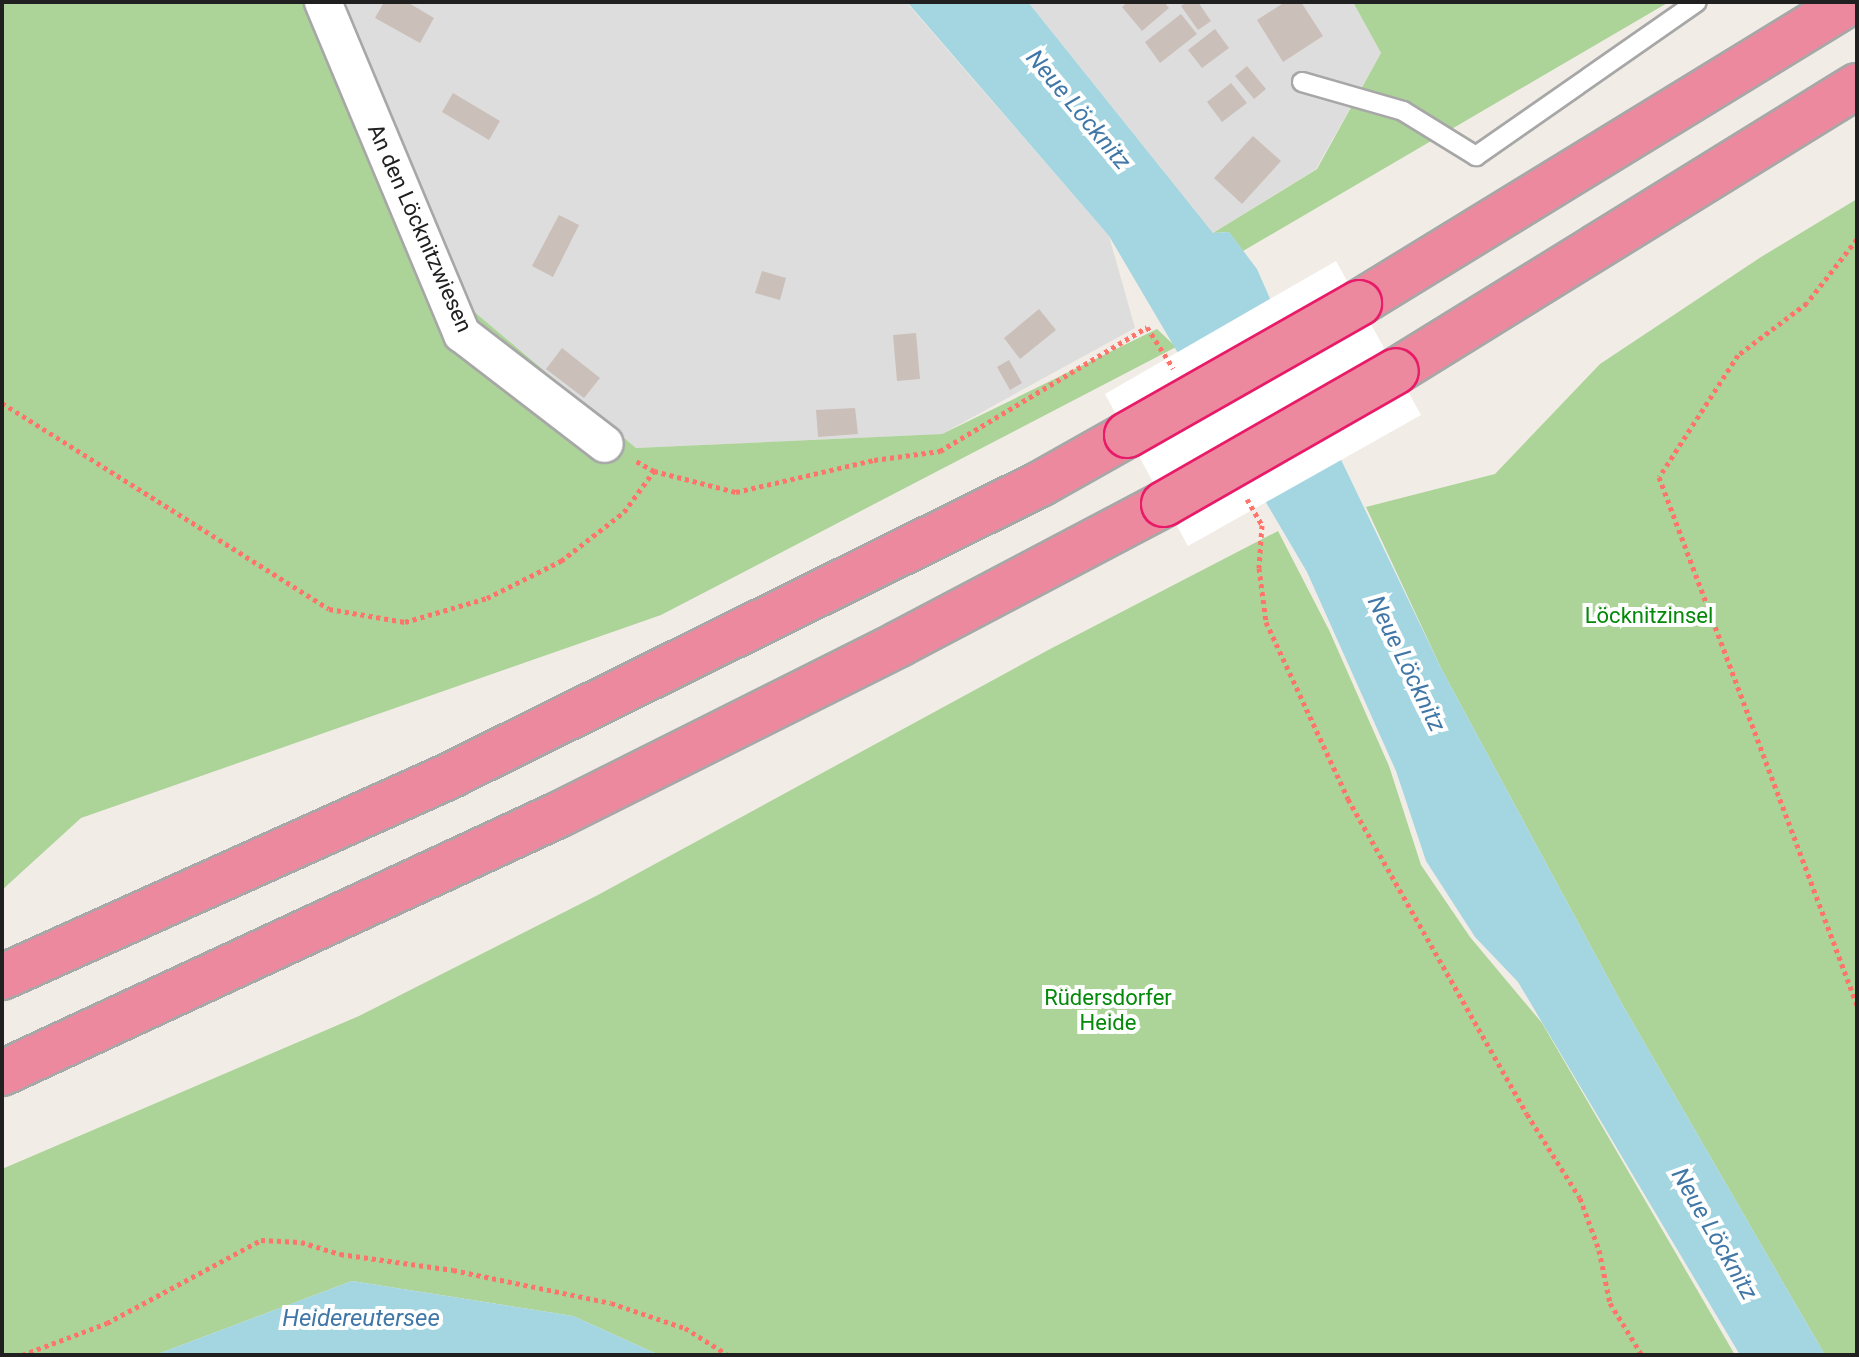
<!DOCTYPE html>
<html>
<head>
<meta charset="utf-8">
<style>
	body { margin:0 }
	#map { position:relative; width:1859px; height:1357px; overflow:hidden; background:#f1ede6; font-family:Roboto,sans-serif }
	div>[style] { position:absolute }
	.residential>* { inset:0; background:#dedddd }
	.forest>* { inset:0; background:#acd398 }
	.water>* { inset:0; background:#a4d6e2 }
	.pier>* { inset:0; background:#fff }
	.building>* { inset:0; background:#cabfb9 }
	.path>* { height:5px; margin-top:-2.5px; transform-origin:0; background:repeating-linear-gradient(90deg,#ff746a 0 4px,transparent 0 8px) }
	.roads { filter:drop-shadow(2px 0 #a7a7a7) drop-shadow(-2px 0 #a7a7a7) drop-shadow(0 2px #a7a7a7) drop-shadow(0 -2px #a7a7a7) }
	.service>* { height:18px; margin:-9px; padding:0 9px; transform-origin:9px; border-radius:9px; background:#fff }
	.minor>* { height:36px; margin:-18px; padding:0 18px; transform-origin:18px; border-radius:18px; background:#fff }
	.motorway>* { height:44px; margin:-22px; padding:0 22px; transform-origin:22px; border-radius:22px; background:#ed899f }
	.bridges { filter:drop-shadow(2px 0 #e81b68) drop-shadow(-2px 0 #e81b68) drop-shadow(0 2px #e81b68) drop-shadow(0 -2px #e81b68) }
	.motorway-bridge>* { height:44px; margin:-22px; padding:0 22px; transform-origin:22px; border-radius:22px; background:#ed899f }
	span { translate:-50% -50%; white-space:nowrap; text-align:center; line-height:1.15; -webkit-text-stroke:8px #fff; paint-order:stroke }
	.street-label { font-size:22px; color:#202020 }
	.park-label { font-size:22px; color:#04890a }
	.water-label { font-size:24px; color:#4077a7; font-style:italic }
	.frame { position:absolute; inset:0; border:4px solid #202020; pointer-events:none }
</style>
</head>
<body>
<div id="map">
	<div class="residential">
		<i style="clip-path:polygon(340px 2px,906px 2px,1109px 236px,1135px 328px,942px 434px,636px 448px,465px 304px)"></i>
		<i style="clip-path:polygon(1028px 2px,1353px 2px,1381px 53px,1316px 169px,1213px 233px)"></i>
	</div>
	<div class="forest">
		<i style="clip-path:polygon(2px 2px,340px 2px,465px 304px,636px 448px,942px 434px,1157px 329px,1176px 347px,661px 615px,81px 818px,2px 890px)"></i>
		<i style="clip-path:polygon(1353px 2px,1669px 2px,1243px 251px,1229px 232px,1213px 233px,1317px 169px,1381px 53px)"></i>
		<i style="clip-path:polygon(1857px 199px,1857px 1355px,1825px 1355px,1622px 1004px,1442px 670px,1366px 507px,1495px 474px,1600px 364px,1761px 257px)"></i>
		<i style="clip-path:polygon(1278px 531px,1329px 630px,1389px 766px,1421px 865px,1470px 937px,1542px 1023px,1735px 1355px,659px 1355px,573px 1316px,352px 1281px,155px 1355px,2px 1355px,2px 1169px,359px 1016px,596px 896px,1052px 648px)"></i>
	</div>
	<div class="water">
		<i style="clip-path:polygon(907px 2px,1028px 2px,1213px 233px,1229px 232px,1257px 269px,1334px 445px,1442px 670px,1622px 1004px,1825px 1355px,1740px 1355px,1518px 982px,1475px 937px,1426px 861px,1396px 771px,1307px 572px,1109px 236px)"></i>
		<i style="clip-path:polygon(352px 1281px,573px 1316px,659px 1355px,155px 1355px)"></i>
	</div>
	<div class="pier">
		<i style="clip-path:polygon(1336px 261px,1421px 415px,1188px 546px,1105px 394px)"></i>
	</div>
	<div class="building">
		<i style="clip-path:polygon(384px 2px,407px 2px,434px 18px,420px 43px,375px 18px)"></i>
		<i style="clip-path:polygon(1128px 2px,1164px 2px,1169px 8px,1142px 31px,1122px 7px)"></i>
		<i style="clip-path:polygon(1187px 2px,1198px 2px,1211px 21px,1198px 30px,1181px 6px)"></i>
		<i style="clip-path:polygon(1285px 2px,1301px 2px,1323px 36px,1283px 62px,1257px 20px)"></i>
		<i style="clip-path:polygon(1181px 14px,1197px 34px,1160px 63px,1145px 42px)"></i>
		<i style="clip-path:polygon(1215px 29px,1229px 48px,1202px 68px,1188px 50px)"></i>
		<i style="clip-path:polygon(1247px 66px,1266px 89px,1254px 99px,1235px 76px)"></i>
		<i style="clip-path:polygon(1231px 83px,1247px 103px,1222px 122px,1207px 102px)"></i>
		<i style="clip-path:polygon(453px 93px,500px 121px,489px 140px,442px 112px)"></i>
		<i style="clip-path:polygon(1253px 136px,1281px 161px,1242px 204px,1214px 178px)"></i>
		<i style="clip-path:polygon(559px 215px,579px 225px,553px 277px,532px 266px)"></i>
		<i style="clip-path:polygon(762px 271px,786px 278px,780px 300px,755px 293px)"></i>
		<i style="clip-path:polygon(1039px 309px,1056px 330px,1020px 359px,1004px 338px)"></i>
		<i style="clip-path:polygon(916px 333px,920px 379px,897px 381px,893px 335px)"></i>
		<i style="clip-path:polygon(562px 348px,600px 378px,584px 398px,546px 369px)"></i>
		<i style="clip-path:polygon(1009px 360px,1022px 383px,1010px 390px,997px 367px)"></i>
		<i style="clip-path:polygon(855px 408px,858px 434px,818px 437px,816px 410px)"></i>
	</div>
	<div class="path">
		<i style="left:1857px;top:239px;width:81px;rotate:128deg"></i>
		<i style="left:1807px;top:303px;width:86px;rotate:143deg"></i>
		<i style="left:1738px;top:355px;width:145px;rotate:122.9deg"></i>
		<i style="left:1659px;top:477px;width:564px;rotate:69.44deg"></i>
		<i style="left:2px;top:403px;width:386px;rotate:32.2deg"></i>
		<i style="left:329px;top:609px;width:77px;rotate:9.7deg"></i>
		<i style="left:405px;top:622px;width:85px;rotate:-16.3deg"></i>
		<i style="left:487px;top:598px;width:83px;rotate:-26.6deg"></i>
		<i style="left:561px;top:561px;width:80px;rotate:-37.9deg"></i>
		<i style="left:624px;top:512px;width:51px;rotate:-53.8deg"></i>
		<i style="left:654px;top:471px;width:23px;rotate:-151deg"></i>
		<i style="left:654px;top:471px;width:85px;rotate:14.4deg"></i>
		<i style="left:736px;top:492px;width:142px;rotate:-13.1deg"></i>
		<i style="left:874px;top:460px;width:67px;rotate:-7.8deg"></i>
		<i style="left:940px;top:451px;width:241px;rotate:-30.9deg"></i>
		<i style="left:1147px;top:327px;width:49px;rotate:57.6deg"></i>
		<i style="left:1247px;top:499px;width:30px;rotate:60deg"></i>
		<i style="left:1262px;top:525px;width:43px;rotate:94deg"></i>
		<i style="left:1259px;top:568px;width:54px;rotate:82.6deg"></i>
		<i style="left:1266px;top:622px;width:195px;rotate:65.1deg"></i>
		<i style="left:1348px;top:799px;width:362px;rotate:60.4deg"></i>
		<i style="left:1527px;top:1114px;width:99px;rotate:57.8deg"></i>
		<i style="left:1580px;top:1198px;width:55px;rotate:69.9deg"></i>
		<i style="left:1599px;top:1250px;width:54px;rotate:78.3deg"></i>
		<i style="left:1610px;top:1303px;width:61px;rotate:58.4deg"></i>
		<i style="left:22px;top:1355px;width:91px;rotate:-20.6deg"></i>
		<i style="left:107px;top:1323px;width:175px;rotate:-28.3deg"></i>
		<i style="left:261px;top:1240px;width:40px;rotate:2.9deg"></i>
		<i style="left:301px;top:1242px;width:41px;rotate:17.1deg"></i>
		<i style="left:340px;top:1254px;width:114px;rotate:8.1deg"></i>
		<i style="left:453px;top:1270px;width:161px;rotate:11.8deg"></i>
		<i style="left:611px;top:1303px;width:78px;rotate:18.7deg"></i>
		<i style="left:685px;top:1328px;width:51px;rotate:32.1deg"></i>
	</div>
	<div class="roads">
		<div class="service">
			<i style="left:1302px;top:82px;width:105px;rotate:16deg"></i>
			<i style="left:1403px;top:111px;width:86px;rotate:31.7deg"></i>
			<i style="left:1476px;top:156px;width:269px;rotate:-34.9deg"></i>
		</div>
		<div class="minor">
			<i style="left:323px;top:2px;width:360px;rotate:67.3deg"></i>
			<i style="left:462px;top:334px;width:180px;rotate:37.6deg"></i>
		</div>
		<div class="motorway">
			<i style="left:1359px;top:303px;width:576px;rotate:-31.51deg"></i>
			<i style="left:1396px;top:371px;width:542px;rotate:-31.73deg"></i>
			<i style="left:2px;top:977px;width:495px;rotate:-24.2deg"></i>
			<i style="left:453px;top:774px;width:655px;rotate:-26.29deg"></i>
			<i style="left:1040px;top:484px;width:100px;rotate:-29.4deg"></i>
			<i style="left:2px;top:1073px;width:615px;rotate:-24.9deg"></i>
			<i style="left:560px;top:814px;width:379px;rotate:-26.6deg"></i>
			<i style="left:899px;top:644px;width:300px;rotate:-27.8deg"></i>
		</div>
	</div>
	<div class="bridges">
		<div class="motorway-bridge">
			<i style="left:1127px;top:435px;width:267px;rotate:-29.6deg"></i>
			<i style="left:1164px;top:504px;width:267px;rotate:-29.8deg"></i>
		</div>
	</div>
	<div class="street-label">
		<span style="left:420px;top:228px;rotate:66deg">An den Löcknitzwiesen</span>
	</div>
	<div class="park-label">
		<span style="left:1649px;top:616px">Löcknitzinsel</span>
		<span style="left:1108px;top:1010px">Rüdersdorfer<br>Heide</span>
	</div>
	<div class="water-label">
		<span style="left:1078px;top:110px;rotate:50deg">Neue Löcknitz</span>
		<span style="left:1406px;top:664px;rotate:64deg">Neue Löcknitz</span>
		<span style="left:1714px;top:1234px;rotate:60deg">Neue Löcknitz</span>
		<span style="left:361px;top:1319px">Heidereutersee</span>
	</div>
	<div class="frame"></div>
</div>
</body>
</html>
